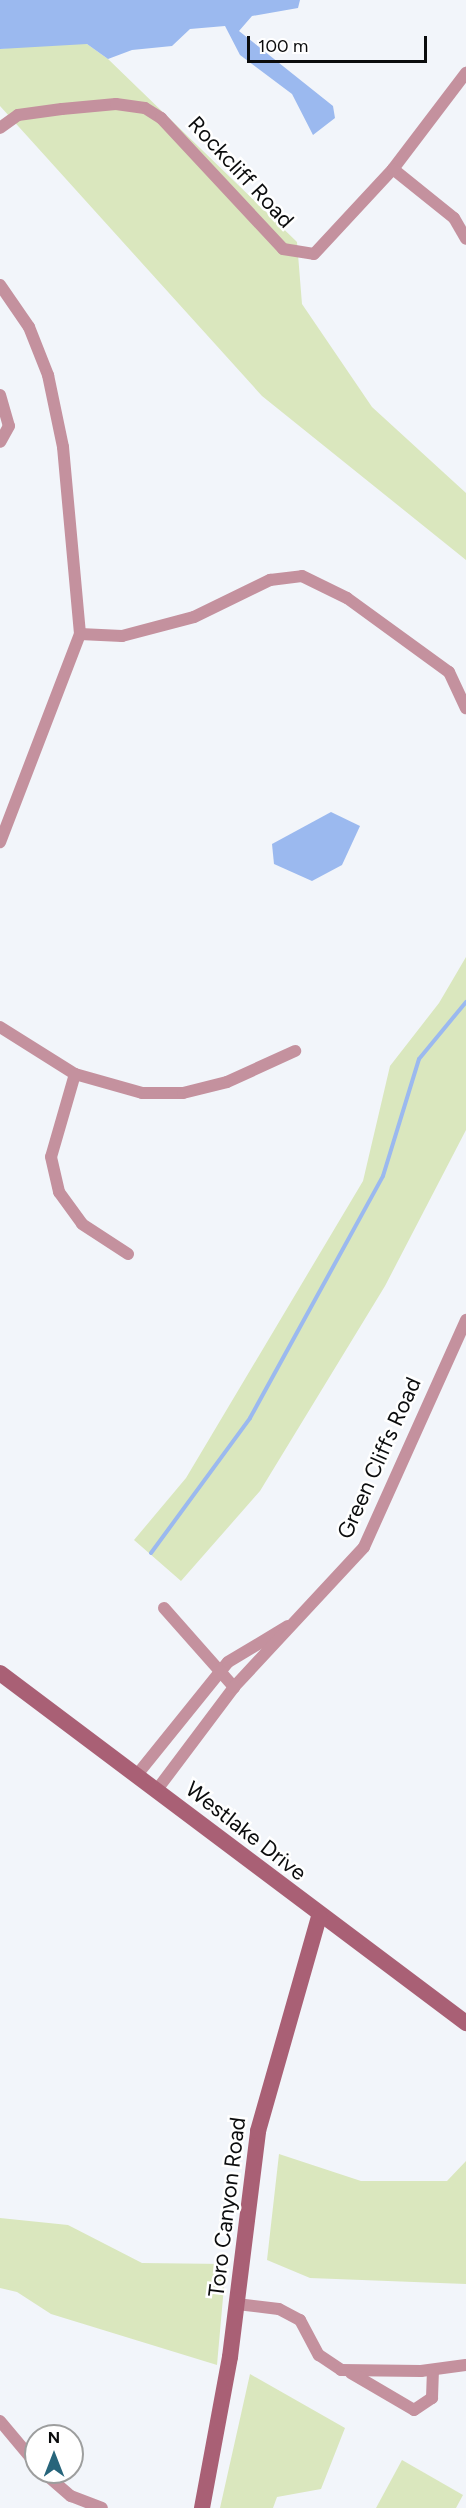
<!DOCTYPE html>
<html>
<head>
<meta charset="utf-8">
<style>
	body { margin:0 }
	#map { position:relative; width:466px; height:2508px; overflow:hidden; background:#f2f5fa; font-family:Figtree,sans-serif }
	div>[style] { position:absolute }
	.green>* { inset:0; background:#dae7be }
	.water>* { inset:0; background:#9bb9ef }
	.stream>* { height:4px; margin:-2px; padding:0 2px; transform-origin:2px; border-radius:2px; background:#9bb9ef }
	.street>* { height:12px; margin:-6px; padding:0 6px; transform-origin:6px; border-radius:6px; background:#c4919e }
	.secondary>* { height:16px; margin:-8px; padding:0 8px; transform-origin:8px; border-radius:8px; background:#a96075 }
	span { translate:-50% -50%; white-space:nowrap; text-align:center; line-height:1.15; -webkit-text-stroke:5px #fff; paint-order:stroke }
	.street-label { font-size:22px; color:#0b0c0d }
	.north { position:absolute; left:24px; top:2424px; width:60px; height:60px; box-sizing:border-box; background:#fff; border:2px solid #9d9e9e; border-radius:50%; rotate:0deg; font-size:16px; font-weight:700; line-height:24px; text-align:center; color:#0b0c0d }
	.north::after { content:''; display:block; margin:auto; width:21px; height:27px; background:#27657b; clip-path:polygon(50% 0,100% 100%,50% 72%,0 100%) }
	.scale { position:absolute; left:247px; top:36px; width:180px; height:27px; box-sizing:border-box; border:3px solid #0b0c0d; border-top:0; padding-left:8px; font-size:18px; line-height:21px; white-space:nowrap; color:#0b0c0d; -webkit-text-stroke:4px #fff; paint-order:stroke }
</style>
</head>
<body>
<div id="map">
	<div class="green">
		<i style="clip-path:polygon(57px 41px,87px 44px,108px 59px,297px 242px,302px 304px,372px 407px,466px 493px,466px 560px,262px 396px,0 106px,0 49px)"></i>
		<i style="clip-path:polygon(466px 957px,466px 1130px,385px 1286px,260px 1491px,181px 1581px,134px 1540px,186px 1478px,363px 1181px,390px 1066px,439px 1003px)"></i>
		<i style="clip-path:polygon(279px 2154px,361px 2181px,447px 2181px,466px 2161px,466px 2284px,310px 2278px,267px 2260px)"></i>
		<i style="clip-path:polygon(0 2218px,68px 2225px,142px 2263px,226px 2264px,217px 2365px,51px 2314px,17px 2292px,0 2288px)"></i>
		<i style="clip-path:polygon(250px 2374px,345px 2428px,321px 2489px,277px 2497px,273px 2508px,220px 2508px)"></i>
		<i style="clip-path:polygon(402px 2460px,463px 2495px,456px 2508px,376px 2508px)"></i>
	</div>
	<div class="water">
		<i style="clip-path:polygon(0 0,300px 0,298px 8px,252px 16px,239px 31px,333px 106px,335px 118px,313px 135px,292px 94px,240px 55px,225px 26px,190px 29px,172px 46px,132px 50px,108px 59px,87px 44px,0 49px)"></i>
		<i style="clip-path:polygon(331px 812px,360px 826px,342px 865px,312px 881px,274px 864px,272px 844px)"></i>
	</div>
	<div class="stream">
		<i style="left:151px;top:1553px;width:167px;rotate:-53.7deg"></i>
		<i style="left:250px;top:1418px;width:276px;rotate:-61.2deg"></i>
		<i style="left:383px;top:1176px;width:122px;rotate:-72.9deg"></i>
		<i style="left:419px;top:1059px;width:74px;rotate:-50.5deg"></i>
	</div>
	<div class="street">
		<i style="left:0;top:128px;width:22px;rotate:-36deg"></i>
		<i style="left:18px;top:115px;width:44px;rotate:-7.8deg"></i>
		<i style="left:62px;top:109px;width:54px;rotate:-5.3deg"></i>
		<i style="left:116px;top:104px;width:29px;rotate:8deg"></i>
		<i style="left:145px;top:108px;width:19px;rotate:32deg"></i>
		<i style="left:161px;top:118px;width:179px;rotate:47deg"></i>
		<i style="left:283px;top:249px;width:31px;rotate:9deg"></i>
		<i style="left:314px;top:254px;width:116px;rotate:-47.1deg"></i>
		<i style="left:393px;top:169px;width:121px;rotate:-52.8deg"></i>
		<i style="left:393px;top:169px;width:78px;rotate:38.8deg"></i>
		<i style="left:454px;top:218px;width:24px;rotate:60deg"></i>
		<i style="left:0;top:285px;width:51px;rotate:55.4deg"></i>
		<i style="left:29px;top:327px;width:52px;rotate:68.4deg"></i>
		<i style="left:48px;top:375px;width:74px;rotate:78.2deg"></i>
		<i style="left:63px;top:447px;width:188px;rotate:84.8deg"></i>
		<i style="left:80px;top:634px;width:223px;rotate:111deg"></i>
		<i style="left:0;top:395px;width:32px;rotate:74deg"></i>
		<i style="left:9px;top:426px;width:18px;rotate:119deg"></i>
		<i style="left:80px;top:634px;width:42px;rotate:2.7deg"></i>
		<i style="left:122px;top:636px;width:74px;rotate:-14.8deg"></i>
		<i style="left:194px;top:617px;width:85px;rotate:-26deg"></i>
		<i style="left:270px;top:580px;width:32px;rotate:-7deg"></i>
		<i style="left:302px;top:576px;width:50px;rotate:26.1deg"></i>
		<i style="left:347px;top:598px;width:126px;rotate:36deg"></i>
		<i style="left:449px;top:672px;width:40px;rotate:65deg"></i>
		<i style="left:0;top:1027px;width:89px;rotate:32.1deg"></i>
		<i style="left:75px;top:1074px;width:70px;rotate:15.8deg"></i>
		<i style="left:142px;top:1093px;width:41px"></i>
		<i style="left:183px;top:1093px;width:45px;rotate:-14deg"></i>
		<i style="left:227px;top:1082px;width:75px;rotate:-24.5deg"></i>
		<i style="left:75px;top:1074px;width:86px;rotate:106.1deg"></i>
		<i style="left:51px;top:1157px;width:36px;rotate:77deg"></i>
		<i style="left:59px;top:1192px;width:39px;rotate:54deg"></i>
		<i style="left:82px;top:1224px;width:55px;rotate:33.1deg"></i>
		<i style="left:164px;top:1608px;width:106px;rotate:48.5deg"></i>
		<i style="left:136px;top:1776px;width:146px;rotate:-51.1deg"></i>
		<i style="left:228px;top:1662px;width:70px;rotate:-31deg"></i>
		<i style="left:156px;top:1791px;width:130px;rotate:-53.1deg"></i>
		<i style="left:234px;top:1687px;width:191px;rotate:-47.1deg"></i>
		<i style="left:364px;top:1547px;width:249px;rotate:-65.8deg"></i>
		<i style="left:237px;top:2304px;width:42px;rotate:6.8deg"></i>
		<i style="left:279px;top:2309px;width:24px;rotate:28deg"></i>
		<i style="left:300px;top:2320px;width:40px;rotate:62deg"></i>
		<i style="left:319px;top:2355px;width:27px;rotate:34deg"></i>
		<i style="left:341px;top:2370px;width:80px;rotate:0.7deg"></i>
		<i style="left:421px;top:2371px;width:45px;rotate:-7.6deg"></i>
		<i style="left:351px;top:2373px;width:73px;rotate:30.4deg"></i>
		<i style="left:414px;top:2410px;width:22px;rotate:-34deg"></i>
		<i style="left:432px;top:2398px;width:27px;rotate:-88deg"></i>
		<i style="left:0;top:2421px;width:56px;rotate:50.1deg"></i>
		<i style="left:43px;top:2472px;width:37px;rotate:41deg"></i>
		<i style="left:71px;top:2496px;width:33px;rotate:21deg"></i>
	</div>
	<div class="secondary">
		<i style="left:0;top:1673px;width:583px;rotate:36.91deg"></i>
		<i style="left:202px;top:2508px;width:154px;rotate:-79.5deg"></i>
		<i style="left:230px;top:2357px;width:228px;rotate:-82.9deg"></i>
		<i style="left:258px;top:2131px;width:223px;rotate:-74.1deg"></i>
	</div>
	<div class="street-label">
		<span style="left:241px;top:172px;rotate:47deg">Rockcliff Road</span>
		<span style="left:379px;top:1458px;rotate:-66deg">Green Cliffs Road</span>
		<span style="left:246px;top:1831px;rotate:38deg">Westlake Drive</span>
		<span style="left:227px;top:2207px;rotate:-83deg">Toro Canyon Road</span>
	</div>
	<div class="north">N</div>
	<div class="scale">100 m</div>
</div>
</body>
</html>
